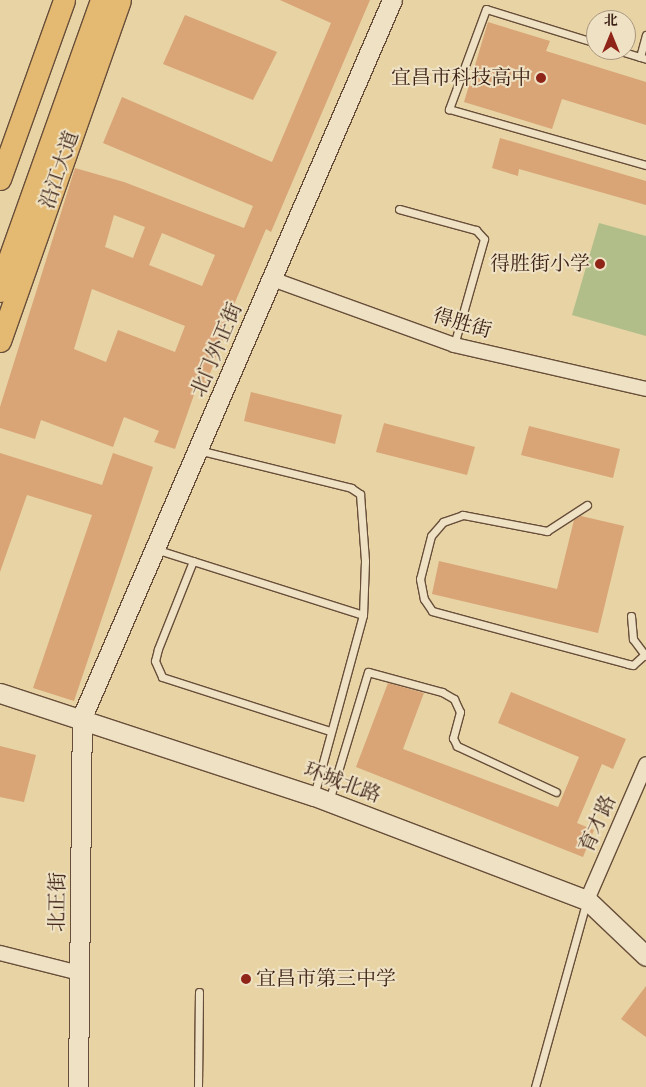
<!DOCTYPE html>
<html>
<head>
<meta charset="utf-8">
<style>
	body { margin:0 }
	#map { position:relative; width:646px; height:1087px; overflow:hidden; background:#e7d3a4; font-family:"Libre Bodoni","Noto Serif SC",serif }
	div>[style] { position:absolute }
	.green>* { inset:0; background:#b1be8a }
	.building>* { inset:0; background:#d9a476 }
	.roads { filter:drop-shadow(1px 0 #684e3a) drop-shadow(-1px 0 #684e3a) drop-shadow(0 1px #684e3a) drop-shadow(0 -1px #684e3a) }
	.lane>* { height:7px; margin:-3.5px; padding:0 3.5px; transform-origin:3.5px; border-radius:3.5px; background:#efe2c4 }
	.street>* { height:14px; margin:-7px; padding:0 7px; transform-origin:7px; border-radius:7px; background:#efe2c4 }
	.secondary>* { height:19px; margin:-9.5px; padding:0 9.5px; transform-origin:9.5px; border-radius:9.5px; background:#efe2c4 }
	.primary>* { height:21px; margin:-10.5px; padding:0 10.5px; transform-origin:10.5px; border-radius:10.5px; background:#e4ba72 }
	.highway>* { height:24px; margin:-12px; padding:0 12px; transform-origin:12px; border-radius:12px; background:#e4ba72 }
	.dots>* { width:14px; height:14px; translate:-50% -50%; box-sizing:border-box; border:2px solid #efe2c4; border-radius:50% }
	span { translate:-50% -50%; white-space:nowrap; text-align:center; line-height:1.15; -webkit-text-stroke:4px #efe2c4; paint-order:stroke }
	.poi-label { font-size:20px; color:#3d2116 }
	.right { translate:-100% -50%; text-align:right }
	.left { translate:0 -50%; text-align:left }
	.street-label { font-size:20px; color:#3d2116 }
	.north { position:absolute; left:586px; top:10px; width:50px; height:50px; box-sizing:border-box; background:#efe2c4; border:1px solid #a8957e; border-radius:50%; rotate:0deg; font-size:14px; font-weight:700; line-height:20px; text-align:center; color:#3d2116 }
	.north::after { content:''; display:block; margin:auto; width:18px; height:22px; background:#8f2418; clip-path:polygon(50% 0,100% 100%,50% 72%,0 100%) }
</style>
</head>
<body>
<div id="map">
	<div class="green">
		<i style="clip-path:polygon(599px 223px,646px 236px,646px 336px,572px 315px)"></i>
	</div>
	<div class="building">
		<i style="clip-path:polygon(evenodd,280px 0,370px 0,271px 232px,266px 229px,222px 333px,225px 334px,203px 392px,196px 389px,175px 449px,154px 442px,159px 431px,124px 417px,113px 447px,41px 420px,35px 439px,0 428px,0 407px,75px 168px,124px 182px,244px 228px,253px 206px,103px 143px,122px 97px,272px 162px,331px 23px,280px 0,114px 215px,145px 227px,133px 258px,105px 247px,114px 215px,280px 0,162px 233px,215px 255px,202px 286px,149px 265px,162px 233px,280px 0,92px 289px,185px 326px,175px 352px,118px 330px,106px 362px,74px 349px,92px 289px)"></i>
		<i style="clip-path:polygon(185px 15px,277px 52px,253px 100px,163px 64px)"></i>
		<i style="clip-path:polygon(488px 22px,550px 41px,546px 51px,646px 82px,646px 125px,562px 99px,552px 129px,464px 102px)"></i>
		<i style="clip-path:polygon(500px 138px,646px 181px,646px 205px,519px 169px,518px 176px,492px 168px)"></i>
		<i style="clip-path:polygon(251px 392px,342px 415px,335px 444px,244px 421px)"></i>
		<i style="clip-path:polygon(384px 423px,475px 447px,467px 475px,376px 452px)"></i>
		<i style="clip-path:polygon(529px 426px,620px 449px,613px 478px,521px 455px)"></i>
		<i style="clip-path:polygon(0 453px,102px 485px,113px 453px,153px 467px,74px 701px,33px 688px,92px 515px,27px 495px,0 572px)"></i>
		<i style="clip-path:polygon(581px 516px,624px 526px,598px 633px,432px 594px,439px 561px,557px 589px,574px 520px)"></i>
		<i style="clip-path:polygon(388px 683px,424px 693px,403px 749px,558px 807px,579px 757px,498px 723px,511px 692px,626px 739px,613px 769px,602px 764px,577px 823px,594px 830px,583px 857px,356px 767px)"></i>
		<i style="clip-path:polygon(0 746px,36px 755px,24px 802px,0 797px)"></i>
		<i style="clip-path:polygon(646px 986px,646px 1037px,621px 1019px)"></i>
	</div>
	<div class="roads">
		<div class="lane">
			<i style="left:596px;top:43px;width:115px;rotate:-162.8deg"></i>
			<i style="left:486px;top:9px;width:107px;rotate:110.3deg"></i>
			<i style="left:449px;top:109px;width:205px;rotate:15.9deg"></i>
			<i style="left:617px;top:50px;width:30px;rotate:17deg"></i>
			<i style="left:640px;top:57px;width:23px;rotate:-75deg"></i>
			<i style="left:399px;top:209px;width:80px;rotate:15.3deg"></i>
			<i style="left:476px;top:230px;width:12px;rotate:48deg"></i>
			<i style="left:484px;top:239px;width:110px;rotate:105.8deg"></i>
			<i style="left:198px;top:450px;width:158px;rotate:13.9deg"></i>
			<i style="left:351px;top:488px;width:11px;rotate:34deg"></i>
			<i style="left:360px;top:494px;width:67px;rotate:85.7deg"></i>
			<i style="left:365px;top:561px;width:54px;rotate:92.1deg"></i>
			<i style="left:363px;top:615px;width:187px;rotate:105.2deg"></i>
			<i style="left:587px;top:505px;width:48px;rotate:147deg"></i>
			<i style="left:547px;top:531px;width:86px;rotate:-169.2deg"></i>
			<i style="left:463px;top:515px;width:21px;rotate:161deg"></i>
			<i style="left:443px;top:522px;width:18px;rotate:131deg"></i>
			<i style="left:431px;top:536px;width:44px;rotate:104.3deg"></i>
			<i style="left:420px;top:579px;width:20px;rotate:79deg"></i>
			<i style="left:424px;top:599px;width:14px;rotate:56deg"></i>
			<i style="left:432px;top:611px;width:203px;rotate:15.1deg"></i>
			<i style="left:628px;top:664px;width:5px;rotate:11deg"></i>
			<i style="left:633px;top:665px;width:15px;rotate:-42deg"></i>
			<i style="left:155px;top:549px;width:218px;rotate:17.6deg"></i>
			<i style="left:193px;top:561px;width:95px;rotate:111.7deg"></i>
			<i style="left:158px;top:649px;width:12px;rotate:104deg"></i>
			<i style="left:155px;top:661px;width:17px;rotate:66deg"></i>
			<i style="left:162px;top:677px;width:176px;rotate:17.8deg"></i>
			<i style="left:631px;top:616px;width:23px;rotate:85deg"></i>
			<i style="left:633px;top:639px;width:21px;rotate:53deg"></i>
			<i style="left:329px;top:801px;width:135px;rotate:-73.2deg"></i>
			<i style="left:368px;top:672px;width:77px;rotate:15.1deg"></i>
			<i style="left:442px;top:692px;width:14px;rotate:30deg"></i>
			<i style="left:454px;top:699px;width:14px;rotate:65deg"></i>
			<i style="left:460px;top:712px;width:27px;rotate:105deg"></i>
			<i style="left:453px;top:738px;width:9px;rotate:63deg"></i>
			<i style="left:457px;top:746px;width:109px;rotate:24.9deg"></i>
			<i style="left:198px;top:1087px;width:95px;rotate:-89.4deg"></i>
			<i style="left:535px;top:1087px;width:191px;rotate:-74.5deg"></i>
		</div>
		<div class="street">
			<i style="left:272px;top:279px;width:194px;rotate:19.9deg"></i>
			<i style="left:454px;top:345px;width:197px;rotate:12.9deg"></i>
			<i style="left:587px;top:900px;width:148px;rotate:-66.5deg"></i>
			<i style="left:0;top:953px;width:81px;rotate:14.2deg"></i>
		</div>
		<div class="secondary">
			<i style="left:0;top:693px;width:330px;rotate:18.2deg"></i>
			<i style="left:314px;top:796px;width:292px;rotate:20.9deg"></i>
			<i style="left:587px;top:900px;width:81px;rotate:43.5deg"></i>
			<i style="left:78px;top:1087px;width:370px;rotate:-89.4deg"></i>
			<i style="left:82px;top:717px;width:781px;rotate:-66.62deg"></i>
		</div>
		<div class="primary">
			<i style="left:0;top:179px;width:190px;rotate:-70.3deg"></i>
			<i style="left:0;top:341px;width:361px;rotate:-70.6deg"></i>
		</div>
		<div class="highway">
			<i style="left:0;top:290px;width:308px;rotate:-70.4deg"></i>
		</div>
	</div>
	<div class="dots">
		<i style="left:541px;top:78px;background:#8f2418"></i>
		<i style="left:600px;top:264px;background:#8f2418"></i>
		<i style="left:246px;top:979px;background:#8f2418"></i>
	</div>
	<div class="poi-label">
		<span class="right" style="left:531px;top:78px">宜昌市科技高中</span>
		<span class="right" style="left:590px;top:264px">得胜街小学</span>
		<span class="left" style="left:256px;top:979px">宜昌市第三中学</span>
	</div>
	<div class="street-label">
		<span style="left:60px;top:170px;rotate:-71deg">沿江大道</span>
		<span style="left:462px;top:324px;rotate:16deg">得胜街</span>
		<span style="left:217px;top:350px;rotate:-67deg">北门外正街</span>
		<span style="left:342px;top:783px;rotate:20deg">环城北路</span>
		<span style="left:598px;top:824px;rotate:-66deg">育才路</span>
		<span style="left:58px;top:902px;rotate:-89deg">北正街</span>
	</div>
	<div class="north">北</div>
</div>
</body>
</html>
